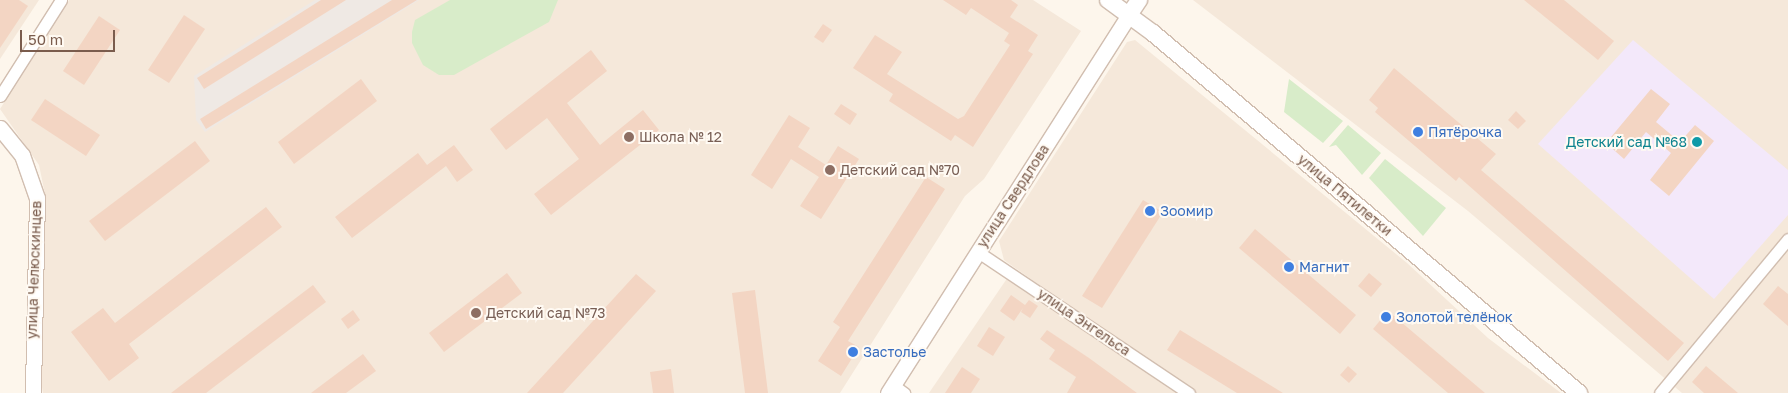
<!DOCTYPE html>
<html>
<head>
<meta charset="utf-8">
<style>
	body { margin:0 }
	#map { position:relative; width:1788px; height:393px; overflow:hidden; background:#fdf6ec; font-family:"Golos Text",sans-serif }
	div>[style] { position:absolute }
	.residential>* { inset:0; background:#f5e8da }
	.industrial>* { inset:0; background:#efe9e4 }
	.education>* { inset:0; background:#f3e8fa }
	.green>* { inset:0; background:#d8ecc9 }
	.building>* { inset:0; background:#f3d5c3 }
	.roads { filter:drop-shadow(1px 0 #d1beb0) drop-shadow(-1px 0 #d1beb0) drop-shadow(0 1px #d1beb0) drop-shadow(0 -1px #d1beb0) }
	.minor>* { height:11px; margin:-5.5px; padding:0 5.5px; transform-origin:5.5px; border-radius:5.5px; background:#fff }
	.tertiary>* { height:15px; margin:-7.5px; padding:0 7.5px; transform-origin:7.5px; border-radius:7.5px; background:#fff }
	.secondary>* { height:16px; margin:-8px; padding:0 8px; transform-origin:8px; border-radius:8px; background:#fff }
	.dots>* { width:14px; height:14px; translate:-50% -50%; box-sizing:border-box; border:2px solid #fffaf3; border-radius:50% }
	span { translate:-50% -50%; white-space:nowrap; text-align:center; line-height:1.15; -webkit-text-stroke:4px #fffaf3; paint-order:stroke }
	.shop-label { font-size:14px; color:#366cbe }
	.left { translate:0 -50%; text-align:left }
	.education-label { font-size:14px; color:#785e54 }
	.culture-label { font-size:14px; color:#0d838f }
	.right { translate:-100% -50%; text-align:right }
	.street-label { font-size:14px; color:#7a5c4d }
	.scale { position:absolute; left:20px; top:30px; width:95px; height:22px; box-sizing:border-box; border:2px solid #7a5c4d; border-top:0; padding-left:6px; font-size:15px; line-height:18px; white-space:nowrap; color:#7a5c4d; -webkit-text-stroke:4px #fffaf3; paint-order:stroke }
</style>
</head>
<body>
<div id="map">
	<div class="residential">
		<i style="clip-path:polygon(0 0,39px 0,0 59px)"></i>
		<i style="clip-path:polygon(69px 0,1033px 0,1081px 31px,984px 179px,965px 196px,840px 393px,43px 393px,39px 370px,45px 194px,39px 165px,0 109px)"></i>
		<i style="clip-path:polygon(1193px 0,1788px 0,1788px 393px,1682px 393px,1468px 211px)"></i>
		<i style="clip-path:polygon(1135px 40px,1407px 263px,1488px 338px,1561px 393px,1192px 393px,1004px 260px,999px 241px,1127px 42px)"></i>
		<i style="clip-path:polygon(1008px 277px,1177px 393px,929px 393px)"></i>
	</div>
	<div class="industrial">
		<i style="clip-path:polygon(315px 0,419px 0,205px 132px,196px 120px,194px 76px)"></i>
	</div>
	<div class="education">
		<i style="clip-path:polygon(1633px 40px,1788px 170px,1788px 215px,1714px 299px,1538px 144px)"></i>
	</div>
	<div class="green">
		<i style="clip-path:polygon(450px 0,558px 0,549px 22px,454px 75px,439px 75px,423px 65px,412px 43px,412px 32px,415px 20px)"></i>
		<i style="clip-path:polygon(1289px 79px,1343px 121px,1323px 143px,1284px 112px)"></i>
		<i style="clip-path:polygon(1348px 125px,1381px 153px,1362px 175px,1336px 145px,1329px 147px)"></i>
		<i style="clip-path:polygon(1385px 159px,1446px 208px,1423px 236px,1369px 178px)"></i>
	</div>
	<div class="building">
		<i style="clip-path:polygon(0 0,19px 0,28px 6px,0 48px)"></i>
		<i style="clip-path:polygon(321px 0,346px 0,204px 89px,197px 78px)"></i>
		<i style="clip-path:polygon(392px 0,417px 0,206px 129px,200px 119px)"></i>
		<i style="clip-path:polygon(943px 0,1011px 0,1018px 5px,1010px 17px,1038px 35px,1028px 51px,1033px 54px,973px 147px,955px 135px,951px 141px,889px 101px,893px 94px,853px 68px,875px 35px,902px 52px,887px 74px,958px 119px,964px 116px,1010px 45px,1004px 41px,1009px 33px,971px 8px,966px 15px)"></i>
		<i style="clip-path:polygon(1524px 0,1564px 0,1614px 41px,1598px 60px)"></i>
		<i style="clip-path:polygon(184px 15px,205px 29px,169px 83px,148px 70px)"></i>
		<i style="clip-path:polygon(99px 16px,120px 30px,84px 85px,63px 71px)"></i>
		<i style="clip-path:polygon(823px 24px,832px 30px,823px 43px,814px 37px)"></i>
		<i style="clip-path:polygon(591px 50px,607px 71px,567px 103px,600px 145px,643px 110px,659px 130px,551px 215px,534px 194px,579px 159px,547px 118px,506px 150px,490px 129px)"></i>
		<i style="clip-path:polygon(1394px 68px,1496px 154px,1481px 170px,1684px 343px,1668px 361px,1459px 177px,1456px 181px,1375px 112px,1378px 108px,1369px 100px)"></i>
		<i style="clip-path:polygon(361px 79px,377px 101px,294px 164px,278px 142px)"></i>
		<i style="clip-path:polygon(1651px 89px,1670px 104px,1656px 122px,1680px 142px,1695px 125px,1714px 141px,1669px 196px,1650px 180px,1671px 153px,1646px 132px,1624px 159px,1606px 143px)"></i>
		<i style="clip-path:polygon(45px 99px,100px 135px,86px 156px,31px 120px)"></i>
		<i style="clip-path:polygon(841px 104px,857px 114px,850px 125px,834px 114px)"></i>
		<i style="clip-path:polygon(1516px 111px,1526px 121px,1518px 129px,1508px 120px)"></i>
		<i style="clip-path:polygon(789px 115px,810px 128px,798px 147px,826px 165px,838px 146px,859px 159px,821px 219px,800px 206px,819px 177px,791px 159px,772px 189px,751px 175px)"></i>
		<i style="clip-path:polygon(195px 141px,210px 161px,105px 241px,89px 221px)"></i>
		<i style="clip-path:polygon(454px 145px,473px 170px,457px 182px,446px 166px,352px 238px,335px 217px,418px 153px,427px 165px)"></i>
		<i style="clip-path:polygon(926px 177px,945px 189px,848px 341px,859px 347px,841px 376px,818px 361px,840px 327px,833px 322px)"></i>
		<i style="clip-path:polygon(1143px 200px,1163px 212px,1102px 308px,1082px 296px)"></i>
		<i style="clip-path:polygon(266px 207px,282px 227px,129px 344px,139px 358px,109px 381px,71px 332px,103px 308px,115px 323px)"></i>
		<i style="clip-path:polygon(1255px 229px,1356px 315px,1340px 334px,1239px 248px)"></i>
		<i style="clip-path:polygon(507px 273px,522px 293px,444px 352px,429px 333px)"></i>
		<i style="clip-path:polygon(1369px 273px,1382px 284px,1371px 297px,1358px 286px)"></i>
		<i style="clip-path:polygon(636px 274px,656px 291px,563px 393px,527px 393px)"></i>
		<i style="clip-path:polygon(313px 285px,326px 302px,206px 393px,171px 393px)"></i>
		<i style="clip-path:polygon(1778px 286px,1788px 294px,1788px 326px,1763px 304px)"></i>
		<i style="clip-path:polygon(755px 290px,768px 393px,745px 393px,732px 293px)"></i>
		<i style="clip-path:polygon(1011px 295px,1025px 305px,1029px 300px,1038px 306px,1030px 318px,1021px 312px,1023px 308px,1014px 321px,1000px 311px)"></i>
		<i style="clip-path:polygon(353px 310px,360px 320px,348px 329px,341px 319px)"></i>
		<i style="clip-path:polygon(1388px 311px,1485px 393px,1448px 393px,1373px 329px)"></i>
		<i style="clip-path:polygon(989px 327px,1005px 337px,993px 356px,977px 346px)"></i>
		<i style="clip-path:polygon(1047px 330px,1089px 358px,1137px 393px,1067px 393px,1076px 377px,1049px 359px,1055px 350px,1040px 339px)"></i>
		<i style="clip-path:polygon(1180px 330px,1283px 393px,1237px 393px,1167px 350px)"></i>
		<i style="clip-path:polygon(363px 354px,376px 371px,346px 393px,311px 393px)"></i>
		<i style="clip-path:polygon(1348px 366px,1357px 374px,1349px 383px,1340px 375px)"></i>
		<i style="clip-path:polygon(1706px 366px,1738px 393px,1704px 393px,1692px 382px)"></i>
		<i style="clip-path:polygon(962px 367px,980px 379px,971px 393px,945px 393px)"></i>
		<i style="clip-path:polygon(671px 369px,674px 393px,653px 393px,650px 372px)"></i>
	</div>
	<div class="roads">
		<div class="minor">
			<i style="left:0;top:96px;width:114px;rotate:-57.6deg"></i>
			<i style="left:978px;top:252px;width:254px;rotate:33.8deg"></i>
			<i style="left:893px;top:385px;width:14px;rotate:36deg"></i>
			<i style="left:1660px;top:393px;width:200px;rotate:-50.3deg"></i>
		</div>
		<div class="tertiary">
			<i style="left:0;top:128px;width:35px;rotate:51deg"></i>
			<i style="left:22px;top:155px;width:46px;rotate:70.8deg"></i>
			<i style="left:37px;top:198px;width:195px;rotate:91.2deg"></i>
			<i style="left:888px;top:393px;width:448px;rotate:-57.5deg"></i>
		</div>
		<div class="secondary">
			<i style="left:1108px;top:0;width:56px;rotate:36.3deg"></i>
			<i style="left:1153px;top:33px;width:558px;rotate:40.2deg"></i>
			<i style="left:1129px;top:15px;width:18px;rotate:-56deg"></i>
		</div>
	</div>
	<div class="dots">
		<i style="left:1418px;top:132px;background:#3f7fe0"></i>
		<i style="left:629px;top:137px;background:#8d6e63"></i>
		<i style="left:1697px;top:142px;background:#0f9aa8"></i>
		<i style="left:830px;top:170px;background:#8d6e63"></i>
		<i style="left:1150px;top:211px;background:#3f7fe0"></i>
		<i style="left:1289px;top:267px;background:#3f7fe0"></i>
		<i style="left:476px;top:313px;background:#8d6e63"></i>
		<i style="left:1386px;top:317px;background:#3f7fe0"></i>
		<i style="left:853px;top:352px;background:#3f7fe0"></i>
	</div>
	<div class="shop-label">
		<span class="left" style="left:1428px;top:132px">Пятёрочка</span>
		<span class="left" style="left:1160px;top:211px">Зоомир</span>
		<span class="left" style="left:1299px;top:267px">Магнит</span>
		<span class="left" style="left:1396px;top:317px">Золотой телёнок</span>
		<span class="left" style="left:863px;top:352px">Застолье</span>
	</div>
	<div class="education-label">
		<span class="left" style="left:639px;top:137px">Школа № 12</span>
		<span class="left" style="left:840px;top:170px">Детский сад №70</span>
		<span class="left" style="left:486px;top:313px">Детский сад №73</span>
	</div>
	<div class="culture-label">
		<span class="right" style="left:1687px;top:142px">Детский сад №68</span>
	</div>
	<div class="street-label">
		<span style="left:1345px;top:195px;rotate:40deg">улица Пятилетки</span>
		<span style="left:1013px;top:196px;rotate:-57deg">улица Свердлова</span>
		<span style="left:34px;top:270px;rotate:-88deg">улица Челюскинцев</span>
		<span style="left:1084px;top:322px;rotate:34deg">улица Энгельса</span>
	</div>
	<div class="scale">50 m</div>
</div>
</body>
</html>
